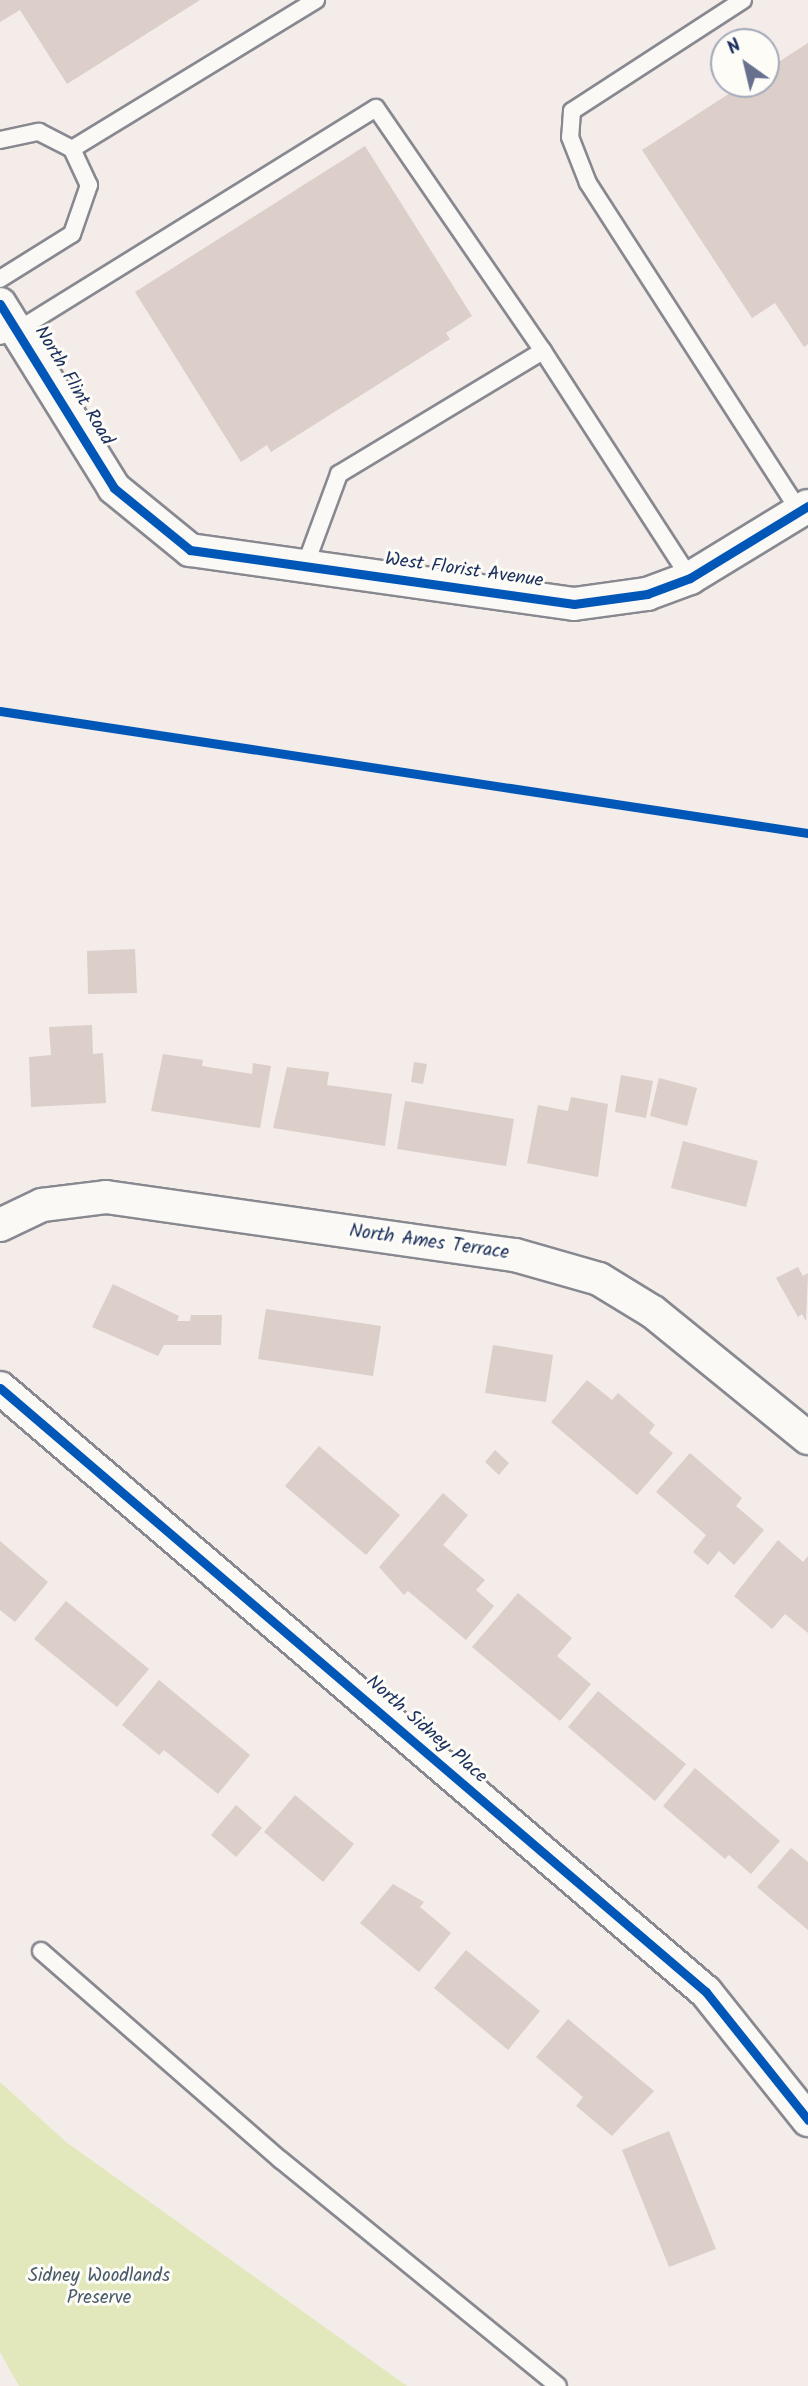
<!DOCTYPE html>
<html>
<head>
<meta charset="utf-8">
<style>
	body { margin:0 }
	#map { position:relative; width:808px; height:2386px; overflow:hidden; background:#f3ece8; font-family:Kalam,sans-serif }
	div>[style] { position:absolute }
	.green>* { inset:0; background:#e2e8bb }
	.building>* { inset:0; background:#dccec9 }
	.roads { filter:drop-shadow(2px 0 #888990) drop-shadow(-2px 0 #888990) drop-shadow(0 2px #888990) drop-shadow(0 -2px #888990) }
	.lane>* { height:16px; margin:-8px; padding:0 8px; transform-origin:8px; border-radius:8px; background:#faf9f6 }
	.street>* { height:32px; margin:-16px; padding:0 16px; transform-origin:16px; border-radius:16px; background:#faf9f6 }
	.cycleway>* { height:9px; margin:-4.5px; padding:0 4.5px; transform-origin:4.5px; border-radius:4.5px; background:#0057b8 }
	span { translate:-50% -50%; white-space:nowrap; text-align:center; line-height:1.15; -webkit-text-stroke:6px #fdfcf7; paint-order:stroke }
	.street-label { font-size:19px; color:#1b2f5e }
	.park-label { font-size:19px; color:#4a5c6c }
	.north { position:absolute; left:710px; top:28px; width:70px; height:70px; box-sizing:border-box; background:#fdfcf7; border:2px solid #a3aaba; border-radius:50%; rotate:326deg; font-size:19px; font-weight:700; line-height:28px; text-align:center; color:#1b2f5e }
	.north::after { content:''; display:block; margin:auto; width:24px; height:32px; background:#67718e; clip-path:polygon(50% 0,100% 100%,50% 72%,0 100%) }
</style>
</head>
<body>
<div id="map">
	<div class="green">
		<i style="clip-path:polygon(0 2082px,66px 2142px,407px 2386px,19px 2386px,0 2352px)"></i>
	</div>
	<div class="building">
		<i style="clip-path:polygon(0 0,200px 0,67px 84px,20px 10px,0 22px)"></i>
		<i style="clip-path:polygon(808px 43px,808px 344px,804px 347px,775px 303px,752px 318px,642px 150px,744px 84px,766px 84px,766px 70px)"></i>
		<i style="clip-path:polygon(365px 146px,472px 316px,446px 333px,450px 339px,271px 452px,267px 445px,241px 462px,135px 292px)"></i>
		<i style="clip-path:polygon(135px 949px,137px 993px,88px 994px,87px 951px)"></i>
		<i style="clip-path:polygon(92px 1025px,93px 1054px,103px 1053px,106px 1103px,31px 1107px,29px 1057px,51px 1055px,49px 1027px)"></i>
		<i style="clip-path:polygon(163px 1054px,203px 1060px,202px 1066px,252px 1074px,253px 1063px,271px 1066px,260px 1128px,151px 1111px)"></i>
		<i style="clip-path:polygon(414px 1062px,427px 1064px,423px 1084px,411px 1082px)"></i>
		<i style="clip-path:polygon(287px 1067px,329px 1072px,327px 1085px,392px 1094px,385px 1146px,273px 1128px)"></i>
		<i style="clip-path:polygon(621px 1075px,653px 1081px,646px 1118px,615px 1112px)"></i>
		<i style="clip-path:polygon(659px 1078px,697px 1088px,687px 1126px,650px 1116px)"></i>
		<i style="clip-path:polygon(571px 1097px,608px 1104px,598px 1177px,527px 1163px,538px 1105px,568px 1111px)"></i>
		<i style="clip-path:polygon(405px 1101px,514px 1119px,506px 1166px,397px 1149px)"></i>
		<i style="clip-path:polygon(683px 1141px,758px 1161px,746px 1207px,671px 1188px)"></i>
		<i style="clip-path:polygon(798px 1267px,803px 1276px,808px 1273px,806px 1321px,802px 1314px,798px 1317px,776px 1278px)"></i>
		<i style="clip-path:polygon(113px 1284px,179px 1316px,177px 1321px,190px 1321px,191px 1315px,222px 1315px,221px 1345px,164px 1345px,158px 1356px,92px 1327px)"></i>
		<i style="clip-path:polygon(266px 1309px,381px 1326px,373px 1376px,258px 1359px)"></i>
		<i style="clip-path:polygon(493px 1345px,553px 1355px,546px 1402px,485px 1393px)"></i>
		<i style="clip-path:polygon(587px 1380px,612px 1400px,618px 1393px,655px 1425px,649px 1433px,673px 1453px,637px 1495px,551px 1422px)"></i>
		<i style="clip-path:polygon(319px 1446px,400px 1515px,366px 1555px,285px 1486px)"></i>
		<i style="clip-path:polygon(495px 1450px,509px 1463px,499px 1475px,485px 1462px)"></i>
		<i style="clip-path:polygon(690px 1453px,742px 1498px,736px 1506px,764px 1530px,734px 1565px,719px 1551px,708px 1565px,693px 1552px,706px 1535px,656px 1492px)"></i>
		<i style="clip-path:polygon(443px 1493px,468px 1515px,443px 1545px,485px 1580px,476px 1590px,494px 1606px,466px 1640px,408px 1591px,404px 1595px,379px 1567px)"></i>
		<i style="clip-path:polygon(778px 1540px,803px 1562px,808px 1556px,808px 1633px,785px 1614px,772px 1629px,734px 1596px)"></i>
		<i style="clip-path:polygon(0 1541px,48px 1582px,15px 1622px,0 1610px)"></i>
		<i style="clip-path:polygon(518px 1593px,572px 1638px,557px 1656px,591px 1684px,560px 1721px,472px 1647px)"></i>
		<i style="clip-path:polygon(66px 1601px,149px 1669px,117px 1707px,34px 1639px)"></i>
		<i style="clip-path:polygon(159px 1680px,250px 1755px,218px 1794px,164px 1750px,159px 1755px,122px 1725px)"></i>
		<i style="clip-path:polygon(598px 1691px,686px 1764px,655px 1801px,568px 1727px)"></i>
		<i style="clip-path:polygon(695px 1768px,780px 1841px,751px 1874px,729px 1855px,725px 1859px,663px 1806px)"></i>
		<i style="clip-path:polygon(295px 1795px,354px 1844px,323px 1882px,264px 1832px)"></i>
		<i style="clip-path:polygon(236px 1805px,262px 1828px,236px 1857px,211px 1835px)"></i>
		<i style="clip-path:polygon(791px 1848px,808px 1862px,808px 1930px,757px 1887px)"></i>
		<i style="clip-path:polygon(393px 1884px,424px 1902px,420px 1907px,451px 1933px,419px 1972px,360px 1923px)"></i>
		<i style="clip-path:polygon(466px 1950px,540px 2011px,508px 2050px,434px 1988px)"></i>
		<i style="clip-path:polygon(568px 2019px,654px 2091px,612px 2136px,576px 2106px,583px 2097px,536px 2057px)"></i>
		<i style="clip-path:polygon(669px 2131px,716px 2249px,669px 2267px,622px 2150px)"></i>
	</div>
	<div class="roads">
		<div class="lane">
			<i style="left:743px;top:0;width:204px;rotate:147deg"></i>
			<i style="left:572px;top:111px;width:26px;rotate:94deg"></i>
			<i style="left:570px;top:137px;width:49px;rotate:68.6deg"></i>
			<i style="left:588px;top:183px;width:390px;rotate:57.2deg"></i>
			<i style="left:0;top:140px;width:40px;rotate:-12deg"></i>
			<i style="left:39px;top:132px;width:37px;rotate:27deg"></i>
			<i style="left:72px;top:149px;width:40px;rotate:65deg"></i>
			<i style="left:89px;top:185px;width:52px;rotate:109.1deg"></i>
			<i style="left:72px;top:234px;width:85px;rotate:148deg"></i>
			<i style="left:72px;top:149px;width:286px;rotate:-31.4deg"></i>
			<i style="left:0;top:336px;width:19px;rotate:-18deg"></i>
			<i style="left:18px;top:330px;width:421px;rotate:-31.8deg"></i>
			<i style="left:376px;top:108px;width:295px;rotate:55.5deg"></i>
			<i style="left:543px;top:351px;width:270px;rotate:57.1deg"></i>
			<i style="left:305px;top:566px;width:98px;rotate:-69.7deg"></i>
			<i style="left:339px;top:474px;width:238px;rotate:-31.1deg"></i>
			<i style="left:41px;top:1951px;width:318px;rotate:41.1deg"></i>
			<i style="left:281px;top:2160px;width:357px;rotate:39.2deg"></i>
		</div>
		<div class="street">
			<i style="left:0;top:304px;width:216px;rotate:58.2deg"></i>
			<i style="left:114px;top:488px;width:98px;rotate:39.2deg"></i>
			<i style="left:190px;top:550px;width:388px;rotate:8deg"></i>
			<i style="left:574px;top:604px;width:74px;rotate:-7.8deg"></i>
			<i style="left:647px;top:594px;width:46px;rotate:-20.4deg"></i>
			<i style="left:690px;top:578px;width:138px;rotate:-31.4deg"></i>
			<i style="left:0;top:1225px;width:47px;rotate:-25.5deg"></i>
			<i style="left:42px;top:1205px;width:64px;rotate:-7.1deg"></i>
			<i style="left:106px;top:1197px;width:413px;rotate:8.1deg"></i>
			<i style="left:515px;top:1255px;width:87px;rotate:15.9deg"></i>
			<i style="left:599px;top:1279px;width:63px;rotate:31.4deg"></i>
			<i style="left:653px;top:1312px;width:200px;rotate:39.1deg"></i>
			<i style="left:0;top:1388px;width:929px;rotate:40.55deg"></i>
			<i style="left:706px;top:1992px;width:164px;rotate:51.4deg"></i>
		</div>
	</div>
	<div class="cycleway">
		<i style="left:0;top:304px;width:216px;rotate:58.2deg"></i>
		<i style="left:114px;top:488px;width:98px;rotate:39.2deg"></i>
		<i style="left:190px;top:550px;width:388px;rotate:8deg"></i>
		<i style="left:574px;top:604px;width:74px;rotate:-7.8deg"></i>
		<i style="left:647px;top:594px;width:46px;rotate:-20.4deg"></i>
		<i style="left:690px;top:578px;width:138px;rotate:-31.4deg"></i>
		<i style="left:0;top:711px;width:817px;rotate:8.59deg"></i>
		<i style="left:0;top:1388px;width:929px;rotate:40.55deg"></i>
		<i style="left:706px;top:1992px;width:164px;rotate:51.4deg"></i>
	</div>
	<div class="street-label">
		<span style="left:73px;top:386px;rotate:59deg">North Flint Road</span>
		<span style="left:464px;top:571px;rotate:8deg">West Florist Avenue</span>
		<span style="left:429px;top:1243px;rotate:8deg">North Ames Terrace</span>
		<span style="left:426px;top:1730px;rotate:41deg">North Sidney Place</span>
	</div>
	<div class="park-label">
		<span style="left:99px;top:2288px">Sidney Woodlands<br>Preserve</span>
	</div>
	<div class="north">N</div>
</div>
</body>
</html>
